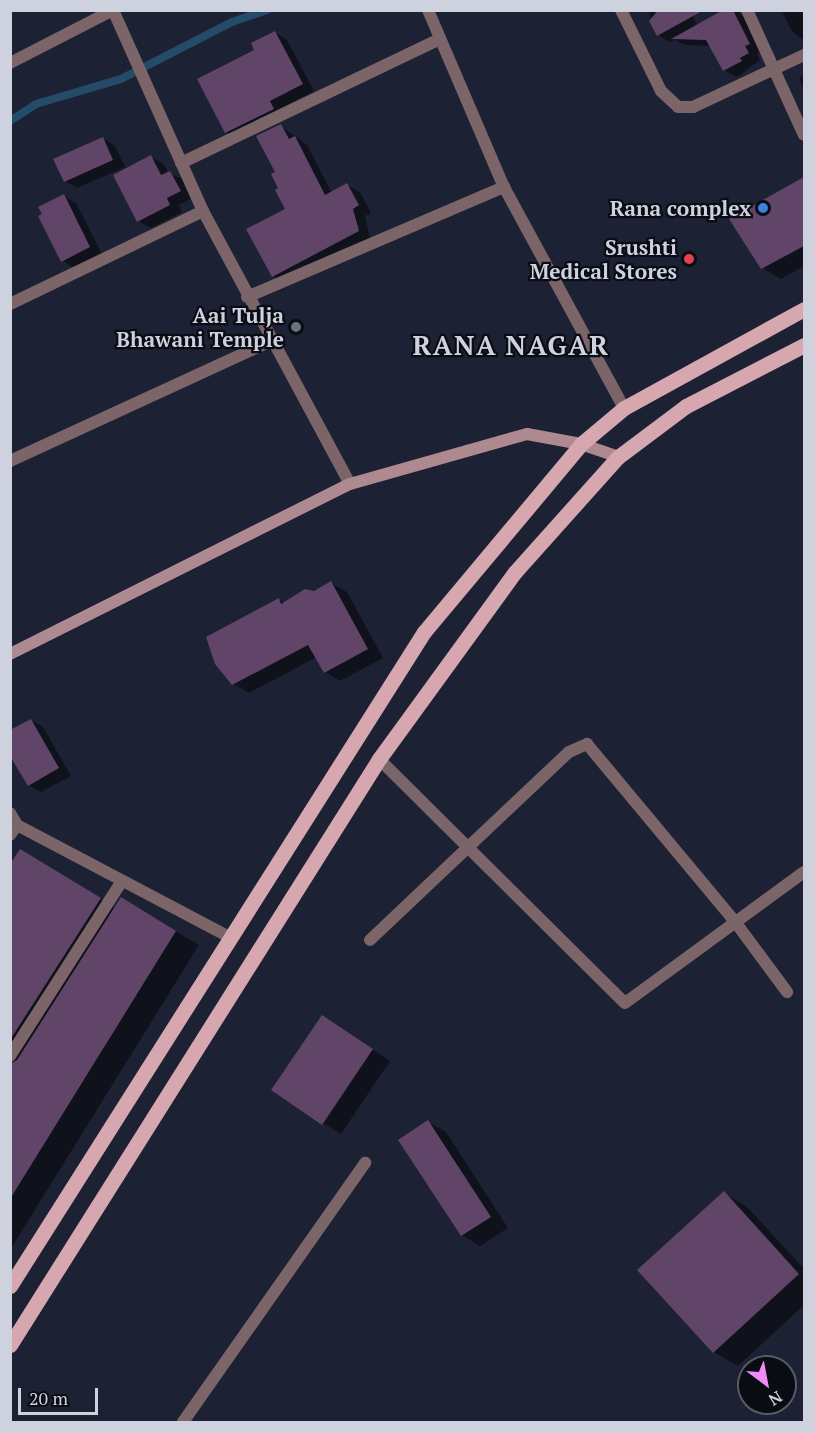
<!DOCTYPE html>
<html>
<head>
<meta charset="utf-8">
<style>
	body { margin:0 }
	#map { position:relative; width:815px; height:1433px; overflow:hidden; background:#1d2134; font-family:"PT Serif",serif }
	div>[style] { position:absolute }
	.shadow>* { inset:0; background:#0007 }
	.stream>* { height:8px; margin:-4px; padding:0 4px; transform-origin:4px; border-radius:4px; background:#244b68 }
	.building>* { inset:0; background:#604568 }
	.lane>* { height:12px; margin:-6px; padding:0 6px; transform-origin:6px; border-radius:6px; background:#7b6568 }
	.street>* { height:12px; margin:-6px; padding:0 6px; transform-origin:6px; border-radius:6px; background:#7b6568 }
	.secondary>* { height:12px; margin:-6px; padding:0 6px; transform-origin:6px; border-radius:6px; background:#ae8a90 }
	.primary>* { height:15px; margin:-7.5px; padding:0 7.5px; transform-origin:7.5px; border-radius:7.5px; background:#d6a7af }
	.dots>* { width:16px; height:16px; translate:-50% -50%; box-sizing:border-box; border:3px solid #0a0c14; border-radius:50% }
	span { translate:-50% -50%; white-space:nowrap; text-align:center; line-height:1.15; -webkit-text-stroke:4.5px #0a0c14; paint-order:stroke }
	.poi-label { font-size:21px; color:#ced1de; font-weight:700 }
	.right { translate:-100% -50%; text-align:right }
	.district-label { font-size:27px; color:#ced1de; font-weight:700; letter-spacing:1.5px }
	.frame { position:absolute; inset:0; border:12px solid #ced1de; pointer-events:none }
	.north { position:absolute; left:737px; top:1355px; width:60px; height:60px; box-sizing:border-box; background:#0a0c14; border:2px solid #585b65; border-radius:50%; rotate:148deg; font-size:16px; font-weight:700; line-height:24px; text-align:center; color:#ced1de }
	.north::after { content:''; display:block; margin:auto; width:21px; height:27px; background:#ef8bf6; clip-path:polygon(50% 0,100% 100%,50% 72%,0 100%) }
	.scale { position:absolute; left:18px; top:1388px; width:80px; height:27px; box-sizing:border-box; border:3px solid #ced1de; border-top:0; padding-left:8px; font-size:18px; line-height:21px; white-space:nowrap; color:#ced1de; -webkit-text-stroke:4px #0a0c14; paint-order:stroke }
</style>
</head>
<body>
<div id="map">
	<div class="shadow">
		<i style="clip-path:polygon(648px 10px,689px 10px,698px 26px,727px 10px,734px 10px,743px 16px,762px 51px,757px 54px,760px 60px,737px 77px,724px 70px,711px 46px,685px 45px,675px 40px,670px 42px,658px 35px)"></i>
		<i style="clip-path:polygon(781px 10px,804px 10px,804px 41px,792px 31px)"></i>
		<i style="clip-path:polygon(275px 32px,287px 40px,314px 91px,281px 108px,238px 139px,226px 132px,256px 51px)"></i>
		<i style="clip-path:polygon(804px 75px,804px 89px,799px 78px)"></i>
		<i style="clip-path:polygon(281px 126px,307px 145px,332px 193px,347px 185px,360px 192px,371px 213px,365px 216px,370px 238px,285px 283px,273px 276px,287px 209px,277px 173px)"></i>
		<i style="clip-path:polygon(103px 138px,115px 146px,125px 167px,77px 188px,65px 181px)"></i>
		<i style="clip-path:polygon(151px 157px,164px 164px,168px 173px,183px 179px,192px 198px,179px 205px,182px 212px,151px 228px,138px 221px)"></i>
		<i style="clip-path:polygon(801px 181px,804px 183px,804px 266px,781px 279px,762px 268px)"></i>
		<i style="clip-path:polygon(64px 196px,76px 203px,102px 254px,74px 268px,62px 260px)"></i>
		<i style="clip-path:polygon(331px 583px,347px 592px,383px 658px,340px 681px,325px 672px,317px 657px,249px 693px,233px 684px,279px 600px,285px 603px)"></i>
		<i style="clip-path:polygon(31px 720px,43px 727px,71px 776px,41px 792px,29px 785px)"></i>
		<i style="clip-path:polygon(43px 864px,116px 909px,145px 913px,199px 945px,10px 1250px,10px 866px)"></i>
		<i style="clip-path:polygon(323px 1017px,390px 1061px,341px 1134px,323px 1123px)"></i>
		<i style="clip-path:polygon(428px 1122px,446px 1132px,508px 1228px,480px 1246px,462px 1235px)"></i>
		<i style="clip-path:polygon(724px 1193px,747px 1207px,804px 1269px,804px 1305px,738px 1366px,714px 1352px,639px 1271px)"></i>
	</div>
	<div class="stream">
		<i style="left:10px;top:121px;width:31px;rotate:-33deg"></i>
		<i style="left:36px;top:104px;width:89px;rotate:-16.4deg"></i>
		<i style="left:121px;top:79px;width:125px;rotate:-27.2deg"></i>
		<i style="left:232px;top:22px;width:37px;rotate:-19deg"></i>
	</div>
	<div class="building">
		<i style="clip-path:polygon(658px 10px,704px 10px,657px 36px,649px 21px)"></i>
		<i style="clip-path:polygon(723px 10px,733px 10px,750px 44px,745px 46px,749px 53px,740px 58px,742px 61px,723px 71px,706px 40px,671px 39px)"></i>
		<i style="clip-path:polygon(275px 31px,303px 84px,270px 101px,274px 109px,225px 133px,197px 79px,254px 50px,251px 43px)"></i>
		<i style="clip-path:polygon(281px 124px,289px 139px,295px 136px,325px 195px,347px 183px,359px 205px,353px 209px,359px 231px,272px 277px,246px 229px,285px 209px,275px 190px,278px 188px,271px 174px,275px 172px,256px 136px)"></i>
		<i style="clip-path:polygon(103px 137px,113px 160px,64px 182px,53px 159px)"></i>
		<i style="clip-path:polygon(151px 155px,161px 175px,170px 171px,181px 191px,167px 198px,170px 205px,137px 222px,113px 175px)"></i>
		<i style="clip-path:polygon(804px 177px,804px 246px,761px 269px,729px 219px)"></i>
		<i style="clip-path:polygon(64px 194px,90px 247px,61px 262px,38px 216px,42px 214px,38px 207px)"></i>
		<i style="clip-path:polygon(331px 581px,368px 649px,324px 673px,308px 645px,232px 685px,215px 664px,206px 637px,279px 598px,281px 604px,305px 589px,314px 591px)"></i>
		<i style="clip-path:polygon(31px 719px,59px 768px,28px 786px,10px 756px,10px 730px)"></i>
		<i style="clip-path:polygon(20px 849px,101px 898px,10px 1040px,10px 864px)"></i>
		<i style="clip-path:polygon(121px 897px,176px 931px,10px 1199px,10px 1064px,17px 1060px)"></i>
		<i style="clip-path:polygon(322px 1015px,373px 1049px,322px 1125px,271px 1090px)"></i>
		<i style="clip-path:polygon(428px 1120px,491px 1217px,461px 1236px,398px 1140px)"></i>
		<i style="clip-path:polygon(724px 1191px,799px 1274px,713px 1353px,637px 1270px)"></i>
	</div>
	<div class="lane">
		<i style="left:379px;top:759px;width:346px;rotate:44.8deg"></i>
		<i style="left:625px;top:1003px;width:222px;rotate:-36.2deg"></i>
		<i style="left:370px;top:940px;width:274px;rotate:-43.4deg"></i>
		<i style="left:569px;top:752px;width:20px;rotate:-24deg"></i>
		<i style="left:587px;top:744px;width:233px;rotate:50.2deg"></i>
		<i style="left:736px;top:923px;width:86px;rotate:53.5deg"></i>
		<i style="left:183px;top:1422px;width:317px;rotate:-54.9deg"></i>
	</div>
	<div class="street">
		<i style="left:113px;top:10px;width:220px;rotate:65.9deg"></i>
		<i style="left:203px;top:211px;width:310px;rotate:61.7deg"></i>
		<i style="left:428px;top:10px;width:193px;rotate:66.8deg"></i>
		<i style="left:504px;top:187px;width:251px;rotate:61.5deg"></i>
		<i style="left:621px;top:10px;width:90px;rotate:63.7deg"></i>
		<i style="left:661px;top:91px;width:23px;rotate:43deg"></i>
		<i style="left:678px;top:107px;width:15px"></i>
		<i style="left:693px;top:107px;width:123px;rotate:-25.1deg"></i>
		<i style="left:747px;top:10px;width:137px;rotate:65.5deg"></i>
		<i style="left:10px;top:63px;width:116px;rotate:-27.2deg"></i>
		<i style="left:181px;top:163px;width:287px;rotate:-25.6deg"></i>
		<i style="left:247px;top:297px;width:280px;rotate:-23.2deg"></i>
		<i style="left:10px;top:304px;width:214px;rotate:-25.7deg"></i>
		<i style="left:10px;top:461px;width:287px;rotate:-24.7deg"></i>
		<i style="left:10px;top:813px;width:14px;rotate:60deg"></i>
		<i style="left:17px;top:825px;width:12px;rotate:125deg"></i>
		<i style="left:17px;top:825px;width:240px;rotate:27.8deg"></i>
		<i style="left:10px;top:1056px;width:208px;rotate:-57.4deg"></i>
	</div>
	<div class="secondary">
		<i style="left:10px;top:654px;width:380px;rotate:-26.6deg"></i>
		<i style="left:350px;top:484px;width:184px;rotate:-15.8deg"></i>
		<i style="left:527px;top:434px;width:55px;rotate:10.5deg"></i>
		<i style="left:581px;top:444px;width:39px;rotate:19deg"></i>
	</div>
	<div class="primary">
		<i style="left:10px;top:1286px;width:774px;rotate:-57.67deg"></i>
		<i style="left:424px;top:632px;width:245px;rotate:-50.1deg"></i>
		<i style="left:581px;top:444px;width:56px;rotate:-39.9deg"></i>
		<i style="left:624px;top:408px;width:205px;rotate:-28.8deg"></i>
		<i style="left:10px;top:1345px;width:693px;rotate:-57.8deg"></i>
		<i style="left:379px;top:759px;width:231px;rotate:-54deg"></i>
		<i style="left:515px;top:572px;width:154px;rotate:-48.2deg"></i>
		<i style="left:618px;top:457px;width:85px;rotate:-36.9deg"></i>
		<i style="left:686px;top:406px;width:133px;rotate:-27.3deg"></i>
	</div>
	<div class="dots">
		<i style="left:763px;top:208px;background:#3f7fe0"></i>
		<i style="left:689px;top:259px;background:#e0444e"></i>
		<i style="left:296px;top:327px;background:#6b7280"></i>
	</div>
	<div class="poi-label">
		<span class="right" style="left:751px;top:208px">Rana complex</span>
		<span class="right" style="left:677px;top:259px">Srushti<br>Medical Stores</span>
		<span class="right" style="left:284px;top:327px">Aai Tulja<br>Bhawani Temple</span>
	</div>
	<div class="district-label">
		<span style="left:511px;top:346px">RANA NAGAR</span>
	</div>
	<div class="frame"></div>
	<div class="north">N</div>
	<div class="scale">20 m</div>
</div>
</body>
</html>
